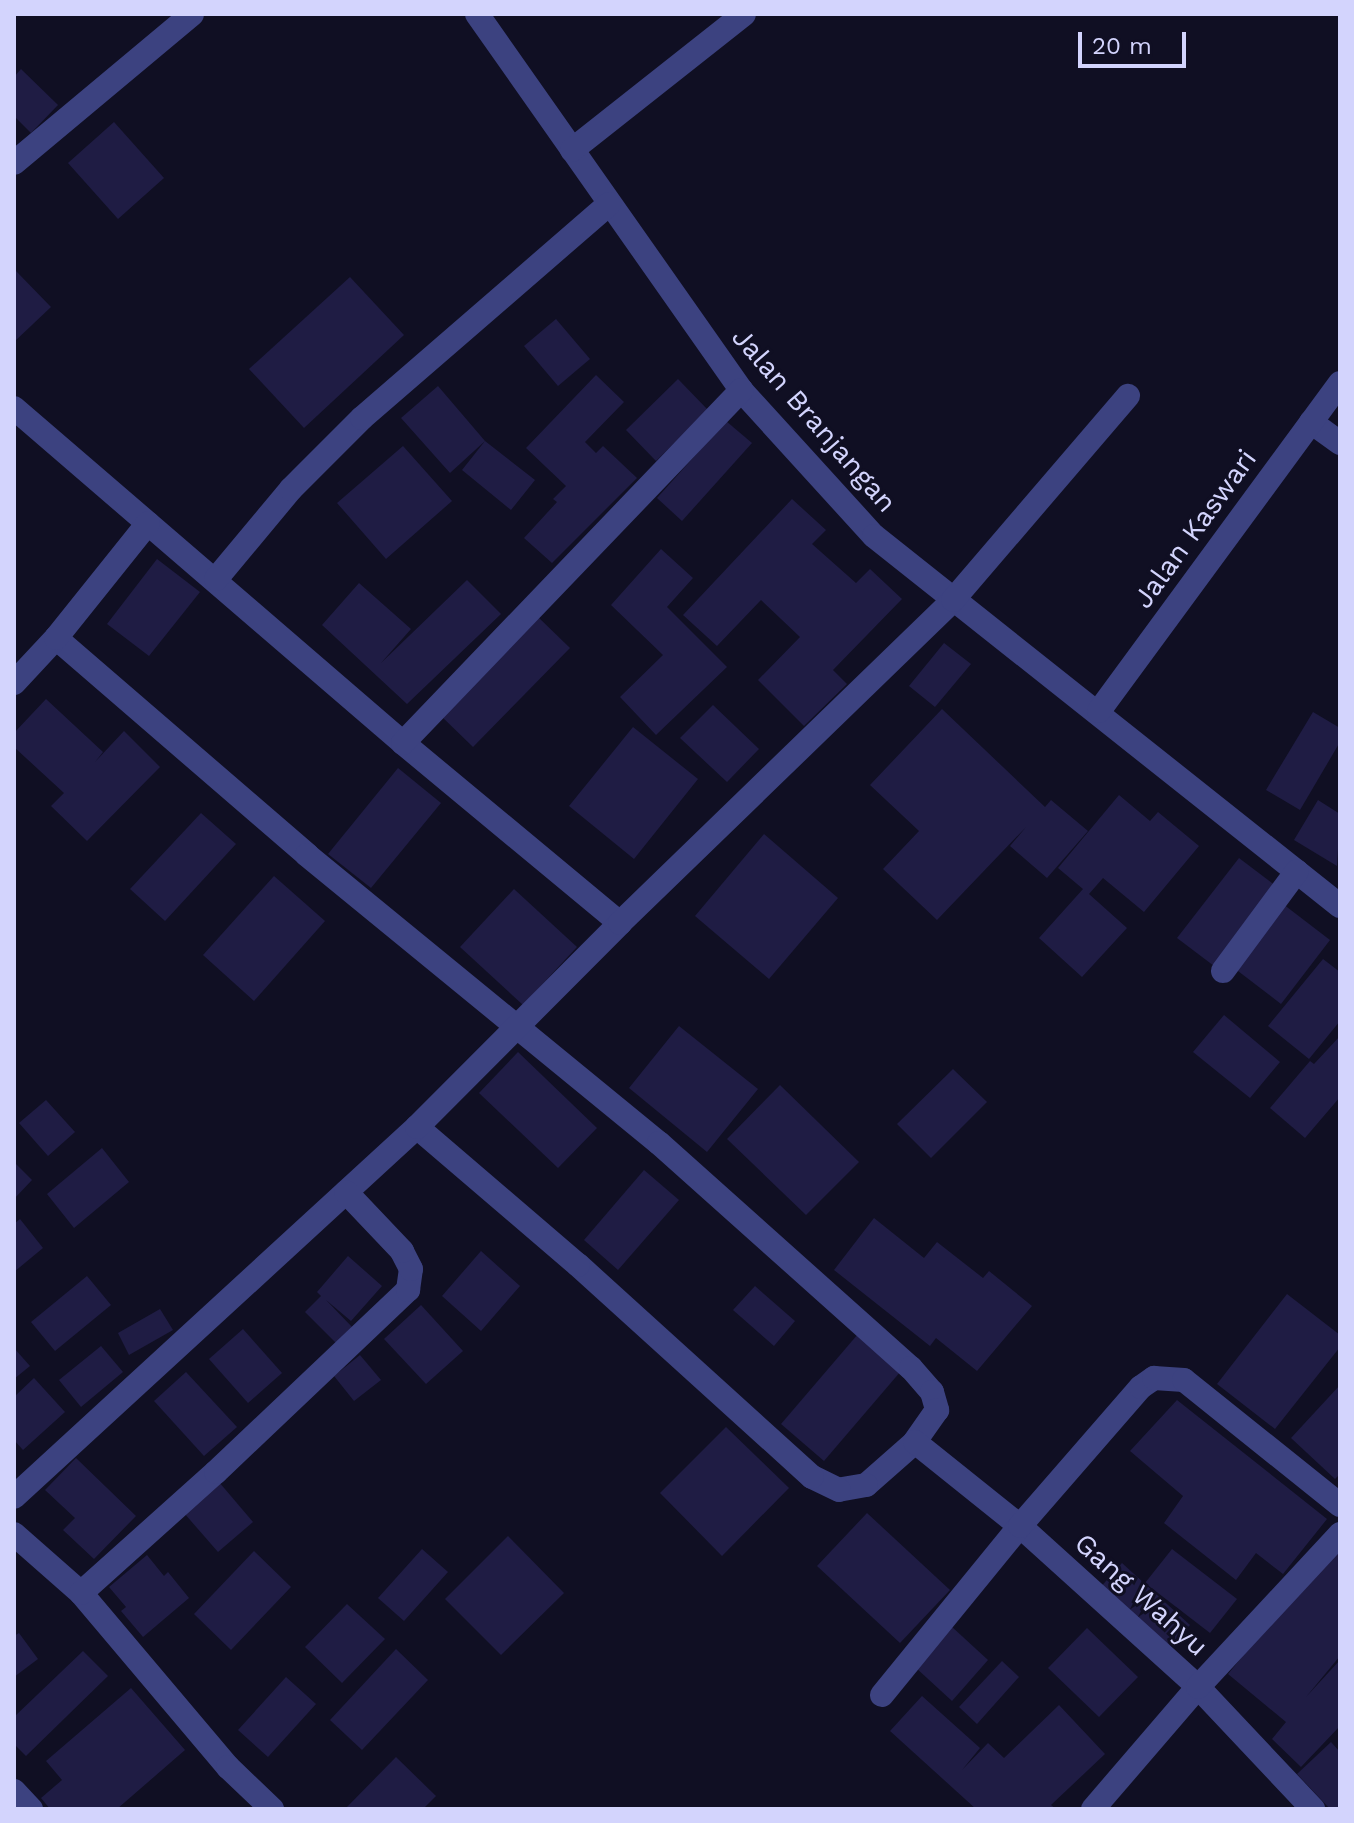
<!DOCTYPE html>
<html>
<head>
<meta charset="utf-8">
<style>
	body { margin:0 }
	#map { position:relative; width:1354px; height:1823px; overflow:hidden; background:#100f23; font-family:"Work Sans",sans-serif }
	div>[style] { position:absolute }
	.building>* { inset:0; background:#1f1c44 }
	.minor>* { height:24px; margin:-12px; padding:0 12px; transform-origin:12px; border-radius:12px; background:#3c4280 }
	span { translate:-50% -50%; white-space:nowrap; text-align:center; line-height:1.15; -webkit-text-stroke:6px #100f23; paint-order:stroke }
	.street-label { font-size:28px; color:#d3d4fd }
	.frame { position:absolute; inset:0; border:16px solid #d3d4fd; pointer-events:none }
	.scale { position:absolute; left:1078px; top:32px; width:108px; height:36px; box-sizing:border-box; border:4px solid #d3d4fd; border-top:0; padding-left:10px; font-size:24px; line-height:28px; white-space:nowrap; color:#d3d4fd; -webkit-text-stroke:6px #100f23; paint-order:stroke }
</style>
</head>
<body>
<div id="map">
	<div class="building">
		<i style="clip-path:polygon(21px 69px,58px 105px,31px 133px,14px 116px,14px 77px)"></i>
		<i style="clip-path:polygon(114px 122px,164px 178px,118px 219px,68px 163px)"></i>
		<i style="clip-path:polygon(16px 271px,51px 307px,14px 342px,14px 274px)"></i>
		<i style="clip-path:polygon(350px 277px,404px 335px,304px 428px,249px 369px)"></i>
		<i style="clip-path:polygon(556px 319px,590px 359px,558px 386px,524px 346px)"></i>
		<i style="clip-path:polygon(596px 375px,624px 402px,585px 442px,596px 453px,603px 446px,637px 478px,552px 563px,524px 538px,557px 502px,553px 499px,566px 486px,526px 448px)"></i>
		<i style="clip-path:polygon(678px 379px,708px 410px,656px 461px,626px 430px)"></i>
		<i style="clip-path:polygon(438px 386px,485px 441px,535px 480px,511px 510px,462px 470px,485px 441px,450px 473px,401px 418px)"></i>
		<i style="clip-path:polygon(726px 421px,752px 443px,682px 521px,657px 498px)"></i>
		<i style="clip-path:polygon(403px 446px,452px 501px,386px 559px,337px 503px)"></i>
		<i style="clip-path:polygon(792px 499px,826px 530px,812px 544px,856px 583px,870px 569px,902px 599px,833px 670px,847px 684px,804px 726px,758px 680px,800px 637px,761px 600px,717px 646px,683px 615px)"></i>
		<i style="clip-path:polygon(661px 549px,693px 578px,667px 607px,727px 667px,656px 735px,620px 697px,663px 655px,611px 605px)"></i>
		<i style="clip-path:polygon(157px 559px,200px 592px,149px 656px,107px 624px)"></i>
		<i style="clip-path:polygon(467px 580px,501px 614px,407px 704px,322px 625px,359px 583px,411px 629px,381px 663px)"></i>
		<i style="clip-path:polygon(537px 616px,570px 648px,473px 747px,440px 715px)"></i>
		<i style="clip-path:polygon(944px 643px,971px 664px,935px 707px,909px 686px)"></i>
		<i style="clip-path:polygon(46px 699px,103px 752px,95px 762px,124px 731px,160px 767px,87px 841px,51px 806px,64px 793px,14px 747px,14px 733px)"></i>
		<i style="clip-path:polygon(713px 705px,759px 749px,727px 782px,680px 738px)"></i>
		<i style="clip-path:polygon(942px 709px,1045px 807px,1051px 800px,1088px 831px,1047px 878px,1010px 846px,1026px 827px,937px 920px,883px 869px,919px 831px,870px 785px)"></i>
		<i style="clip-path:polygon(1313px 712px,1340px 728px,1340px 742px,1300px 810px,1266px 790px)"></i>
		<i style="clip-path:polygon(633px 727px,698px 779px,634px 859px,569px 806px)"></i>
		<i style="clip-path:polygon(398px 768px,441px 803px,371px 888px,328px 854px)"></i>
		<i style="clip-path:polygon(1119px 795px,1150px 821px,1158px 812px,1199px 846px,1144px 912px,1103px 878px,1089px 894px,1127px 928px,1082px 977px,1039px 938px,1083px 889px,1058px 868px)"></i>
		<i style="clip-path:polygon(1318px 800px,1340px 814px,1337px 866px,1294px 840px)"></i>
		<i style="clip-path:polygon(201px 813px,236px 844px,165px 921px,130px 889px)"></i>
		<i style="clip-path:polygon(764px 834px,838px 898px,769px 979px,695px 916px)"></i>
		<i style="clip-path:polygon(1239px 858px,1280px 889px,1218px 969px,1177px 938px)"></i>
		<i style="clip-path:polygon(274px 876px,325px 921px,254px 1001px,203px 955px)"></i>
		<i style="clip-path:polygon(514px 889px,577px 947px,523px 1005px,460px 947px)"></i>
		<i style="clip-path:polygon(1283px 904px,1330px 940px,1281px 1004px,1234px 968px)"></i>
		<i style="clip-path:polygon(1323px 959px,1340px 972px,1340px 1021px,1309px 1059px,1268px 1026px)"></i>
		<i style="clip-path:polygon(1224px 1015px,1280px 1062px,1250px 1098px,1193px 1052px)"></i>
		<i style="clip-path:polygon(679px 1026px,758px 1089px,707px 1152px,629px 1088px)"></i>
		<i style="clip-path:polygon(1340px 1036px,1340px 1097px,1305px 1138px,1270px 1108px,1310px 1061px,1314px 1064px)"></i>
		<i style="clip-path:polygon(518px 1052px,597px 1128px,558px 1168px,479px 1093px)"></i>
		<i style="clip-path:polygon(953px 1069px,987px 1102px,931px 1158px,897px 1124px)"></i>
		<i style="clip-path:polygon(780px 1085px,859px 1162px,806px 1215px,727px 1139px)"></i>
		<i style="clip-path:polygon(46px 1100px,75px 1132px,48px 1156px,19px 1123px)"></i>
		<i style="clip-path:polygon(102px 1148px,129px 1182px,74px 1228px,47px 1194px)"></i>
		<i style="clip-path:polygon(14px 1162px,32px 1180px,14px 1199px)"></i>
		<i style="clip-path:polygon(644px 1170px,679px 1200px,618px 1270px,584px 1240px)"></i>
		<i style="clip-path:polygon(874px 1218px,924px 1258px,937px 1242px,983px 1278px,989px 1271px,1032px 1306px,977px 1371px,936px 1338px,930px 1346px,834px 1270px)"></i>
		<i style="clip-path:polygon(20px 1219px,43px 1248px,14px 1272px,14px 1224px)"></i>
		<i style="clip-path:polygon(481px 1251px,520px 1286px,481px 1331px,442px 1296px)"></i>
		<i style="clip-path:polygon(348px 1256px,382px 1286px,351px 1321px,326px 1300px,354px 1329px,337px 1344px,305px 1312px,321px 1296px,317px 1292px)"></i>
		<i style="clip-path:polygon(87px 1276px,111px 1305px,55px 1351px,31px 1322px)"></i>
		<i style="clip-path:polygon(755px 1286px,795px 1321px,774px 1346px,733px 1310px)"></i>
		<i style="clip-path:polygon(1287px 1294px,1340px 1335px,1340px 1347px,1275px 1429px,1217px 1384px)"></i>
		<i style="clip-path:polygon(421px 1305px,463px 1351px,426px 1384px,384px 1339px)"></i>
		<i style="clip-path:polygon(160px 1309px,173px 1330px,129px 1355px,118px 1333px)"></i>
		<i style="clip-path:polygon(243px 1329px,282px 1373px,248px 1403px,209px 1359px)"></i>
		<i style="clip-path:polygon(858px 1334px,901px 1371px,824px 1461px,781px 1424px)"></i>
		<i style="clip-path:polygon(101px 1346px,123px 1372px,81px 1407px,59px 1380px)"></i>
		<i style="clip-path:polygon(14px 1348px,30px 1366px,14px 1379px)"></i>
		<i style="clip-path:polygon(360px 1355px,381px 1380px,354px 1401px,334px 1376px)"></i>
		<i style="clip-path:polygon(186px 1372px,237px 1427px,204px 1456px,154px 1401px)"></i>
		<i style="clip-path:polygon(34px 1378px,65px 1412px,23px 1450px,14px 1440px,14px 1397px)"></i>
		<i style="clip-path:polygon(1340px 1385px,1340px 1474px,1335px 1479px,1291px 1438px)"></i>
		<i style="clip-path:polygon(1177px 1400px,1327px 1519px,1283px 1574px,1256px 1553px,1236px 1580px,1164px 1523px,1183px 1496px,1130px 1451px)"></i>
		<i style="clip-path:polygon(726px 1427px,789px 1488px,722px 1556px,660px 1493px)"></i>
		<i style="clip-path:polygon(76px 1458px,136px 1516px,94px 1559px,63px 1530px,75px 1518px,45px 1490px)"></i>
		<i style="clip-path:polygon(219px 1482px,253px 1522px,218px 1552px,184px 1513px)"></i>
		<i style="clip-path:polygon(867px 1513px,950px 1590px,900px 1643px,817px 1566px)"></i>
		<i style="clip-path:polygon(508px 1536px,564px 1593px,501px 1655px,445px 1599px)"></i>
		<i style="clip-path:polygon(1340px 1537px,1340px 1656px,1306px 1697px,1340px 1660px,1340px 1726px,1301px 1767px,1272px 1739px,1286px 1722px,1228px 1674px)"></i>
		<i style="clip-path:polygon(422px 1549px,448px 1572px,404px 1621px,378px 1598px)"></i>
		<i style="clip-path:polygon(1172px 1549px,1237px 1599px,1210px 1633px,1145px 1583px)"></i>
		<i style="clip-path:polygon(254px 1551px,291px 1587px,231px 1650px,194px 1614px)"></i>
		<i style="clip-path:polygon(147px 1555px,164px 1576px,168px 1572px,189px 1598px,143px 1637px,121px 1611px,126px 1607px,109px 1587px)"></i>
		<i style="clip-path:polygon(1122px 1563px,1190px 1625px,1166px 1651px,1098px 1590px)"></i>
		<i style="clip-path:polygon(347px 1604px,385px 1639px,342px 1683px,305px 1647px)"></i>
		<i style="clip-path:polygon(951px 1626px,988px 1660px,952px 1701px,915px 1667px)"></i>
		<i style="clip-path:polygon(1087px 1628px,1138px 1677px,1099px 1717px,1048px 1668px)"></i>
		<i style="clip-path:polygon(19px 1633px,38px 1659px,14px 1677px,14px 1636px)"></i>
		<i style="clip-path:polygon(396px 1649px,428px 1680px,362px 1750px,330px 1720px)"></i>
		<i style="clip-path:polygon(83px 1651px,108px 1676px,26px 1756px,14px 1744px,14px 1717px)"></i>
		<i style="clip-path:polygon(1002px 1661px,1019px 1677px,977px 1724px,959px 1707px)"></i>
		<i style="clip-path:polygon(286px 1677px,316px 1704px,268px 1757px,238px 1730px)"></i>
		<i style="clip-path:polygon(131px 1688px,185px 1750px,117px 1809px,50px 1809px,41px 1798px,62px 1780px,46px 1761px)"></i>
		<i style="clip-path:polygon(922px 1696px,980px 1748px,962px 1770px,988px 1743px,1004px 1758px,1059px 1705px,1105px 1754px,1051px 1805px,1056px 1809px,976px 1809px,890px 1731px)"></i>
		<i style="clip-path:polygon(1331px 1742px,1340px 1752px,1340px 1809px,1330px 1809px,1297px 1774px)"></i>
		<i style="clip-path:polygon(396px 1757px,436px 1796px,423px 1809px,345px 1809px)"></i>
	</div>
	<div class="minor">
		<i style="left:477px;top:14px;width:459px;rotate:54.9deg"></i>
		<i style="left:741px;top:390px;width:197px;rotate:47.7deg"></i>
		<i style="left:874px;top:536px;width:595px;rotate:38.45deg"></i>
		<i style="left:572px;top:150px;width:219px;rotate:-38.3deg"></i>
		<i style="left:14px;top:163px;width:232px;rotate:-39.9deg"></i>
		<i style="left:14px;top:408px;width:513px;rotate:40.73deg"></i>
		<i style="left:403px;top:743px;width:282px;rotate:39.7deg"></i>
		<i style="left:1311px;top:422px;width:36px;rotate:36deg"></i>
		<i style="left:216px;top:579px;width:117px;rotate:-50.2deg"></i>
		<i style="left:291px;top:489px;width:100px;rotate:-45deg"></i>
		<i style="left:362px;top:418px;width:327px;rotate:-40.9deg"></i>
		<i style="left:56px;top:638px;width:332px;rotate:40.8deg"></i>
		<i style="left:307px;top:855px;width:455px;rotate:39.3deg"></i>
		<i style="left:659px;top:1143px;width:338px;rotate:41.8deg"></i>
		<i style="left:911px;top:1368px;width:32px;rotate:49deg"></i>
		<i style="left:932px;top:1392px;width:19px;rotate:74deg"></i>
		<i style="left:937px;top:1410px;width:39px;rotate:125deg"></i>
		<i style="left:915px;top:1442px;width:65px;rotate:138.7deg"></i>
		<i style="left:866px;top:1485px;width:27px;rotate:170deg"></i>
		<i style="left:839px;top:1490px;width:30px;rotate:-154deg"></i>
		<i style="left:812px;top:1477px;width:316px;rotate:-137.8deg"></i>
		<i style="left:578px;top:1265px;width:212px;rotate:-139.4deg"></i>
		<i style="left:14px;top:683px;width:62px;rotate:-47deg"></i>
		<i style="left:56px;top:638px;width:147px;rotate:-51.3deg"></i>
		<i style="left:1099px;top:711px;width:407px;rotate:-53.7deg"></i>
		<i style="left:403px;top:743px;width:489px;rotate:-46.2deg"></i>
		<i style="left:1223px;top:971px;width:124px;rotate:-53.5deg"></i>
		<i style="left:915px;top:1442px;width:134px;rotate:38.7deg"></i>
		<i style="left:1020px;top:1526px;width:240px;rotate:42.1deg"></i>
		<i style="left:1198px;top:1687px;width:168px;rotate:46.7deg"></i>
		<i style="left:14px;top:1497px;width:547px;rotate:-42.56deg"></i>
		<i style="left:417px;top:1127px;width:288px;rotate:-45.1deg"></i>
		<i style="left:620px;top:923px;width:464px;rotate:-44.1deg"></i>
		<i style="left:953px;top:600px;width:269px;rotate:-49.4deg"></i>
		<i style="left:14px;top:1534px;width:89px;rotate:41.4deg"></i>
		<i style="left:81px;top:1593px;width:228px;rotate:49.8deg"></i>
		<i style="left:228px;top:1767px;width:61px;rotate:43.7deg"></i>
		<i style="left:81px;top:1593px;width:181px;rotate:-41.9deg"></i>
		<i style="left:216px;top:1472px;width:265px;rotate:-43.5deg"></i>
		<i style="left:408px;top:1290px;width:21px;rotate:-82deg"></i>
		<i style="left:411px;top:1269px;width:20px;rotate:-117deg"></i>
		<i style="left:402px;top:1251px;width:81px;rotate:-133.5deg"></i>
		<i style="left:882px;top:1695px;width:218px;rotate:-50.8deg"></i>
		<i style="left:1020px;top:1526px;width:184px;rotate:-49deg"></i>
		<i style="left:1141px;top:1387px;width:16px;rotate:-35deg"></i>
		<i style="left:1154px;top:1378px;width:30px;rotate:4deg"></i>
		<i style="left:1184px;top:1380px;width:200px;rotate:38.7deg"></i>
		<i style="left:14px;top:1791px;width:25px;rotate:47deg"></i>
		<i style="left:1093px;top:1809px;width:161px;rotate:-49.3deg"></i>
		<i style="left:1198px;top:1687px;width:209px;rotate:-47.1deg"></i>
	</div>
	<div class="street-label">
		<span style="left:814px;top:420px;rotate:49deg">Jalan Branjangan</span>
		<span style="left:1195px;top:529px;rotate:-54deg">Jalan Kaswari</span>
		<span style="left:1141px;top:1595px;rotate:42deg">Gang Wahyu</span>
	</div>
	<div class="frame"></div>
	<div class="scale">20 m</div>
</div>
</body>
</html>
